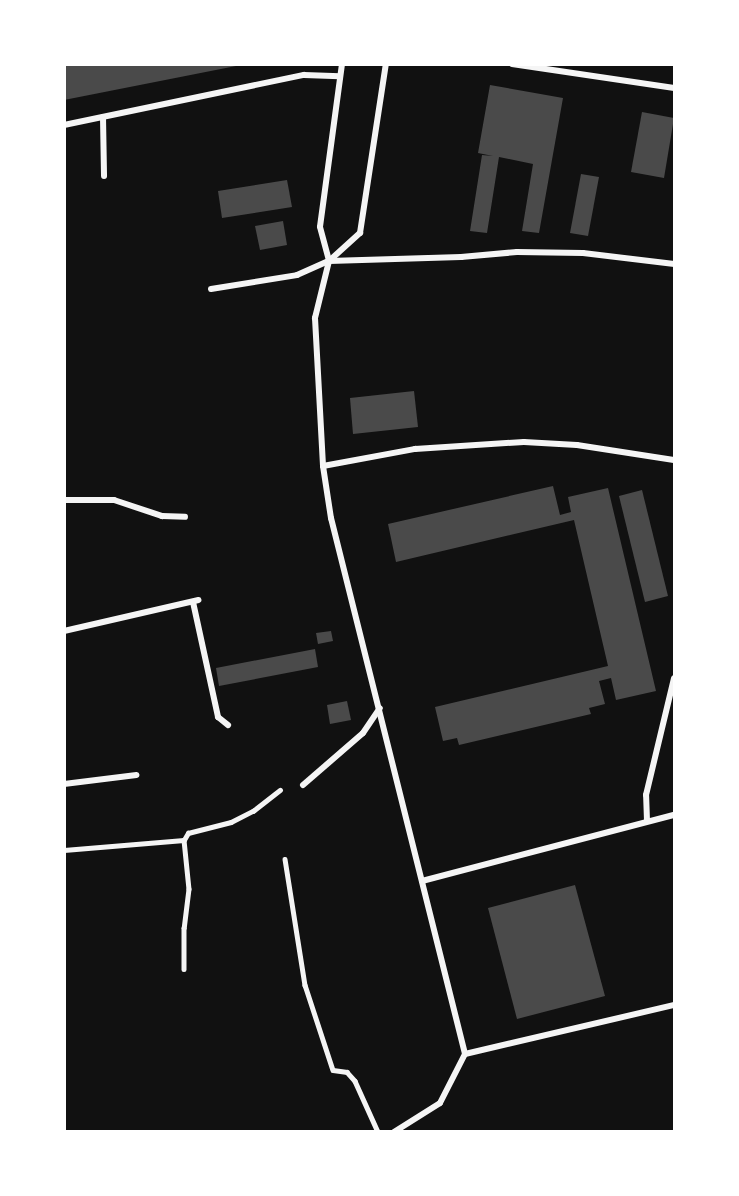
<!DOCTYPE html>
<html>
<head>
<meta charset="utf-8">
<style>
	body { margin:0 }
	#map { position:relative; width:739px; height:1196px; overflow:hidden; background:#111; font-family:Signika,sans-serif }
	div>[style] { position:absolute }
	.building>* { inset:0; background:#4a4a4a }
	.service>* { height:4.5px; margin:-2.25px; padding:0 2.25px; transform-origin:2.25px; border-radius:2.25px; background:#f5f5f5 }
	.minor>* { height:6px; margin:-3px; padding:0 3px; transform-origin:3px; border-radius:3px; background:#f5f5f5 }
	span { translate:-50% -50%; white-space:nowrap; text-align:center; line-height:1.15; -webkit-text-stroke:6px #fff; paint-order:stroke }
	.frame { position:absolute; inset:0; border:66px solid #fff; pointer-events:none }
</style>
</head>
<body>
<div id="map">
	<div class="building">
		<i style="clip-path:polygon(64px 64px,236px 64px,236px 66px,64px 100px)"></i>
		<i style="clip-path:polygon(490px 85px,563px 98px,539px 233px,522px 231px,533px 164px,499px 157px,487px 233px,470px 231px,482px 155px,493px 156px,478px 153px)"></i>
		<i style="clip-path:polygon(642px 112px,674px 118px,664px 178px,631px 172px)"></i>
		<i style="clip-path:polygon(581px 174px,599px 177px,588px 236px,570px 233px)"></i>
		<i style="clip-path:polygon(287px 180px,292px 207px,222px 218px,218px 191px)"></i>
		<i style="clip-path:polygon(283px 221px,287px 245px,260px 250px,255px 226px)"></i>
		<i style="clip-path:polygon(414px 391px,418px 427px,353px 434px,350px 398px)"></i>
		<i style="clip-path:polygon(553px 486px,560px 515px,571px 512px,568px 497px,608px 488px,656px 691px,616px 700px,611px 678px,599px 681px,605px 704px,589px 708px,591px 714px,459px 745px,457px 738px,443px 741px,435px 707px,608px 666px,574px 520px,396px 562px,388px 524px)"></i>
		<i style="clip-path:polygon(642px 490px,668px 596px,645px 602px,619px 496px)"></i>
		<i style="clip-path:polygon(331px 631px,333px 641px,318px 644px,316px 633px)"></i>
		<i style="clip-path:polygon(315px 649px,318px 667px,219px 686px,216px 668px)"></i>
		<i style="clip-path:polygon(347px 701px,351px 720px,330px 724px,327px 705px)"></i>
		<i style="clip-path:polygon(575px 885px,605px 996px,517px 1019px,488px 908px)"></i>
	</div>
	<div class="service">
		<i style="left:184px;top:840px;width:8px;rotate:-60deg"></i>
		<i style="left:188px;top:833px;width:44px;rotate:-14.3deg"></i>
		<i style="left:231px;top:822px;width:25px;rotate:-27deg"></i>
		<i style="left:253px;top:811px;width:34px;rotate:-38deg"></i>
		<i style="left:64px;top:850px;width:120px;rotate:-4.8deg"></i>
		<i style="left:184px;top:840px;width:49px;rotate:84.2deg"></i>
		<i style="left:189px;top:889px;width:39px;rotate:97deg"></i>
		<i style="left:184px;top:928px;width:41px;rotate:90deg"></i>
		<i style="left:285px;top:859px;width:128px;rotate:81deg"></i>
		<i style="left:305px;top:985px;width:89px;rotate:71.8deg"></i>
		<i style="left:333px;top:1070px;width:14px;rotate:8deg"></i>
		<i style="left:347px;top:1072px;width:12px;rotate:48deg"></i>
		<i style="left:355px;top:1081px;width:56px;rotate:65.7deg"></i>
	</div>
	<div class="minor">
		<i style="left:342px;top:64px;width:164px;rotate:97.7deg"></i>
		<i style="left:320px;top:227px;width:35px;rotate:75deg"></i>
		<i style="left:329px;top:261px;width:59px;rotate:103.8deg"></i>
		<i style="left:315px;top:318px;width:148px;rotate:86.9deg"></i>
		<i style="left:323px;top:466px;width:53px;rotate:81.3deg"></i>
		<i style="left:331px;top:518px;width:552px;rotate:75.96deg"></i>
		<i style="left:512px;top:64px;width:164px;rotate:8.4deg"></i>
		<i style="left:103px;top:117px;width:59px;rotate:89deg"></i>
		<i style="left:64px;top:125px;width:245px;rotate:-11.8deg"></i>
		<i style="left:304px;top:75px;width:36px;rotate:2deg"></i>
		<i style="left:329px;top:261px;width:42px;rotate:-42.1deg"></i>
		<i style="left:360px;top:233px;width:171px;rotate:-81.3deg"></i>
		<i style="left:211px;top:289px;width:87px;rotate:-9.2deg"></i>
		<i style="left:297px;top:275px;width:35px;rotate:-24deg"></i>
		<i style="left:329px;top:261px;width:132px;rotate:-1.7deg"></i>
		<i style="left:461px;top:257px;width:56px;rotate:-5.1deg"></i>
		<i style="left:517px;top:252px;width:66px;rotate:0.9deg"></i>
		<i style="left:583px;top:253px;width:92px;rotate:6.9deg"></i>
		<i style="left:323px;top:466px;width:94px;rotate:-10.5deg"></i>
		<i style="left:415px;top:449px;width:109px;rotate:-3.7deg"></i>
		<i style="left:524px;top:442px;width:53px;rotate:3.2deg"></i>
		<i style="left:577px;top:445px;width:98px;rotate:8.8deg"></i>
		<i style="left:64px;top:500px;width:50px"></i>
		<i style="left:114px;top:500px;width:51px;rotate:18.4deg"></i>
		<i style="left:162px;top:516px;width:23px;rotate:2deg"></i>
		<i style="left:193px;top:602px;width:118px;rotate:77.7deg"></i>
		<i style="left:218px;top:717px;width:13px;rotate:39deg"></i>
		<i style="left:64px;top:631px;width:138px;rotate:-13deg"></i>
		<i style="left:64px;top:784px;width:73px;rotate:-7.1deg"></i>
		<i style="left:303px;top:785px;width:79px;rotate:-40.9deg"></i>
		<i style="left:363px;top:733px;width:30px;rotate:-56deg"></i>
		<i style="left:647px;top:821px;width:26px;rotate:-92deg"></i>
		<i style="left:646px;top:795px;width:120px;rotate:-76.5deg"></i>
		<i style="left:422px;top:881px;width:260px;rotate:-14.7deg"></i>
		<i style="left:394px;top:1132px;width:54px;rotate:-32.2deg"></i>
		<i style="left:440px;top:1103px;width:55px;rotate:-63deg"></i>
		<i style="left:465px;top:1054px;width:215px;rotate:-13.2deg"></i>
	</div>
	<div class="frame"></div>
</div>
</body>
</html>
